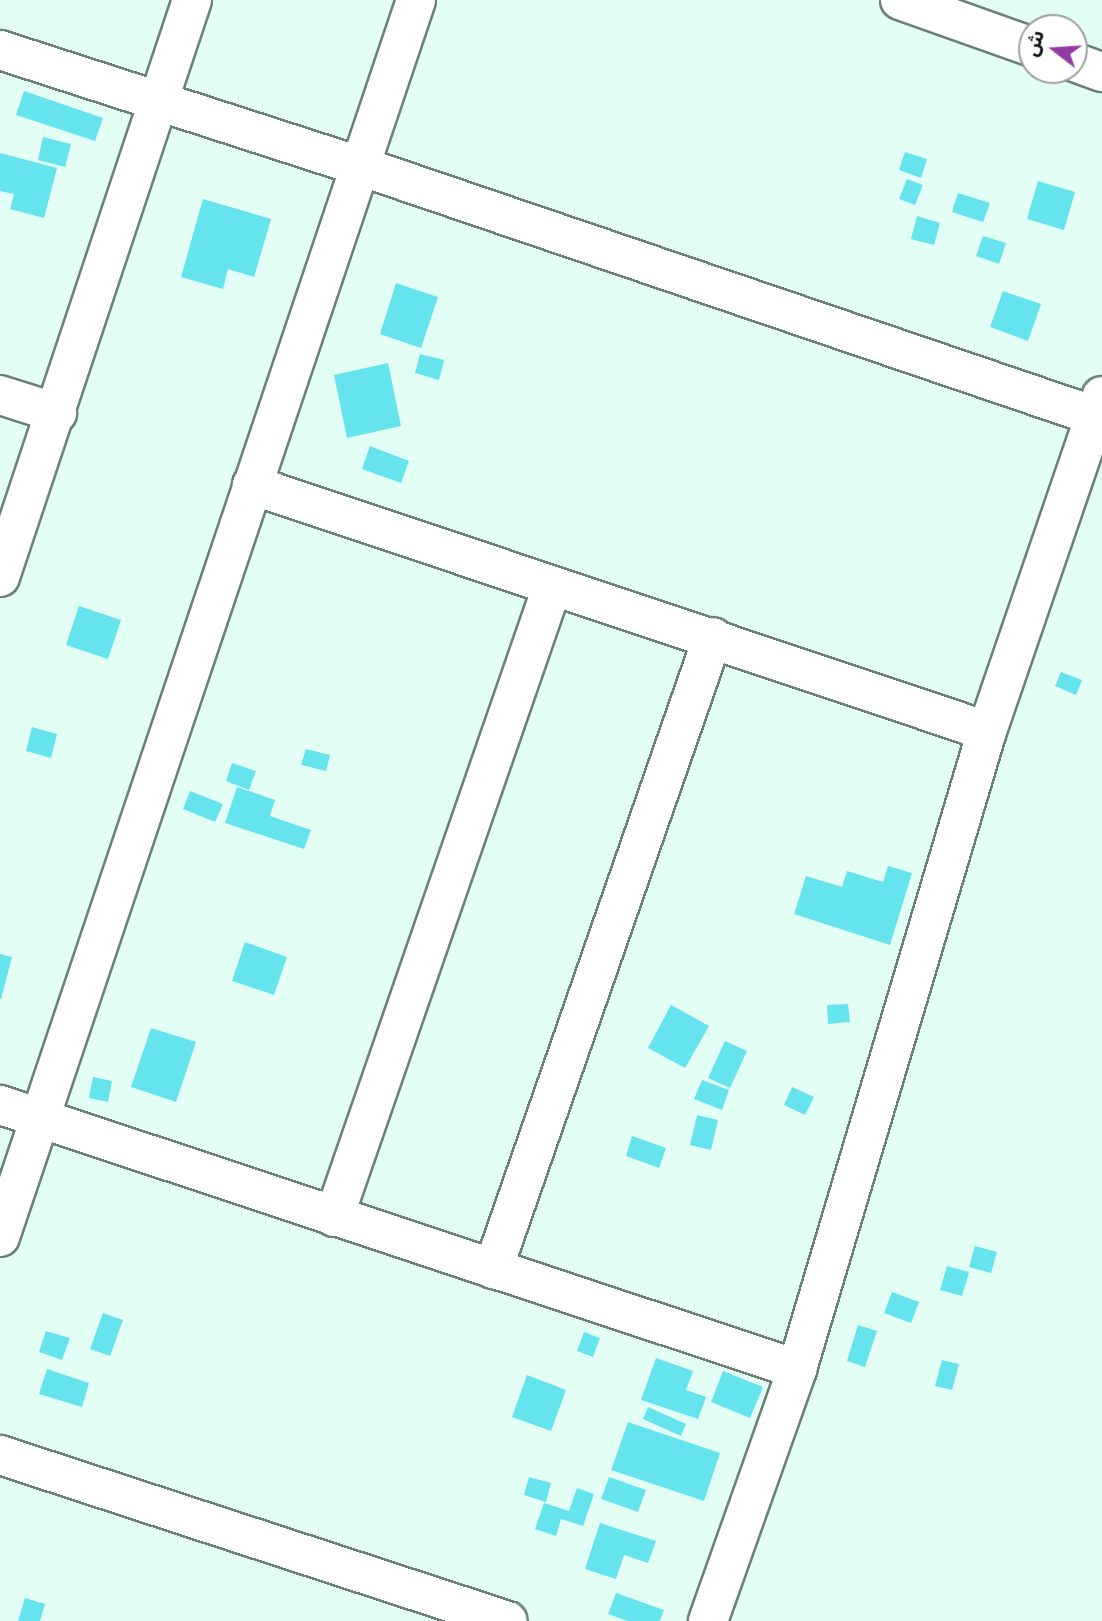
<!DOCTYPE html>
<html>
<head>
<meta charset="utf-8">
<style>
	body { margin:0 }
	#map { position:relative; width:1102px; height:1621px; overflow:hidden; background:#e3fef5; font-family:Inter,"Noto Sans Arabic",sans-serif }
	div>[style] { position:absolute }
	.building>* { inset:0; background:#66e4ee }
	.roads { filter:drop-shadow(2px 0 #698179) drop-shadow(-2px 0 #698179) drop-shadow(0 2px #698179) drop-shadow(0 -2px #698179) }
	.minor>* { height:38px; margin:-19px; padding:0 19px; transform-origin:19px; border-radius:19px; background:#fff }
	span { translate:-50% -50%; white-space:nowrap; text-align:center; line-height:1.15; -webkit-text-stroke:6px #fff; paint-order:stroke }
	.north { position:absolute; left:1018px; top:14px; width:70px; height:70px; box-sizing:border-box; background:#fff; border:2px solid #9ca09f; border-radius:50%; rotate:287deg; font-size:19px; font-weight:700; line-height:28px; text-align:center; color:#08120f }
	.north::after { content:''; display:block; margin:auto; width:24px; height:32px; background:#953aa5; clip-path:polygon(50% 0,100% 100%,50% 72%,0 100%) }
</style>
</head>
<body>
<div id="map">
	<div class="building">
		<i style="clip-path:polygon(24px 91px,103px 118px,95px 141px,16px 115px)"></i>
		<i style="clip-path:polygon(43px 137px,71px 144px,65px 167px,38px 160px)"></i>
		<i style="clip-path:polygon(905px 152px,927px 159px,921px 178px,899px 170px)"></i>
		<i style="clip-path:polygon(0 153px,57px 168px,44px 218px,10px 209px,14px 194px,0 191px)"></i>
		<i style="clip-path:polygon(907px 179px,923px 185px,915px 205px,899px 199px)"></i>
		<i style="clip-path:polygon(1038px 181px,1075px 192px,1064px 230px,1027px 219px)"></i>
		<i style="clip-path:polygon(958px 193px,990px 203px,983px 222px,952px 212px)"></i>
		<i style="clip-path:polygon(203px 199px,271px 219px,254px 277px,228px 269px,223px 289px,181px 277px)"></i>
		<i style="clip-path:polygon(917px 216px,940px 223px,934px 245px,911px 239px)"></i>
		<i style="clip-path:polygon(983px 236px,1006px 243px,999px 264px,976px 256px)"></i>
		<i style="clip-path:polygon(396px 283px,438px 297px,421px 348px,380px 334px)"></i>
		<i style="clip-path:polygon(1003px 291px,1041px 304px,1028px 341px,990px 327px)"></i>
		<i style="clip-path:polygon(420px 354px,444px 360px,439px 380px,415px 373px)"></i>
		<i style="clip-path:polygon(388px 363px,401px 426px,347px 438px,334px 375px)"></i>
		<i style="clip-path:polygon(370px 446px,409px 461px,401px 483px,362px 469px)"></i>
		<i style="clip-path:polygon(79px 606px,121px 620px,108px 659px,66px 645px)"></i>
		<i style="clip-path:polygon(1061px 672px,1082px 680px,1076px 695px,1055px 686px)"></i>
		<i style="clip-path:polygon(32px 727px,57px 734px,51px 758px,26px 751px)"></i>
		<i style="clip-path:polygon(306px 749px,330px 755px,326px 771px,301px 765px)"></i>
		<i style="clip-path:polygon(232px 763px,256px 771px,249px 790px,226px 781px)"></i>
		<i style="clip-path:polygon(237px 787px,275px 800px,270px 816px,311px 830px,304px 849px,225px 823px)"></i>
		<i style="clip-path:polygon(190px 791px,223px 804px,215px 822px,183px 809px)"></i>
		<i style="clip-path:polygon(888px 866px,912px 873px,890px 945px,794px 914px,806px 876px,842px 887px,847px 871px,883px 882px)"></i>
		<i style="clip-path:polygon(245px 942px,287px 957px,274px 995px,232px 981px)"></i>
		<i style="clip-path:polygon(0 954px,12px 957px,1px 999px,0 999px)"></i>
		<i style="clip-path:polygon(848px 1004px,850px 1022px,828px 1024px,827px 1005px)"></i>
		<i style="clip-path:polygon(671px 1005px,709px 1026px,685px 1068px,648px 1048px)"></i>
		<i style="clip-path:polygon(151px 1028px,196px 1042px,176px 1102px,131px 1087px)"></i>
		<i style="clip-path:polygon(725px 1041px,747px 1051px,730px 1088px,708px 1078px)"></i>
		<i style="clip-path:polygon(93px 1077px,112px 1081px,108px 1102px,89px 1098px)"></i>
		<i style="clip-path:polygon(702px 1080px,729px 1090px,722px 1110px,694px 1099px)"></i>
		<i style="clip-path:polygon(792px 1087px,814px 1097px,805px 1115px,784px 1105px)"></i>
		<i style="clip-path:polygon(697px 1115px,718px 1120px,711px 1150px,690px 1145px)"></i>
		<i style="clip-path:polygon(632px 1136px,666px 1148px,659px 1168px,626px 1156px)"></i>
		<i style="clip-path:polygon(975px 1246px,997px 1252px,991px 1273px,969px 1267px)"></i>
		<i style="clip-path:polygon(947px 1266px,969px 1272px,962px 1296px,940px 1290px)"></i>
		<i style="clip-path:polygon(892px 1292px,919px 1302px,911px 1323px,884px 1313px)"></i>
		<i style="clip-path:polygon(103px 1313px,123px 1320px,110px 1356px,90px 1349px)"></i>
		<i style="clip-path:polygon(858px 1325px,877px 1331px,865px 1367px,847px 1361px)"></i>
		<i style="clip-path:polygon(46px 1331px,70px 1338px,62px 1360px,39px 1352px)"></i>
		<i style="clip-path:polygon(584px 1332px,600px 1338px,593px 1357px,577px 1351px)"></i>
		<i style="clip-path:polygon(656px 1358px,693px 1371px,686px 1390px,706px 1397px,698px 1419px,641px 1400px)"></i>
		<i style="clip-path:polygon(942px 1360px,959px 1364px,952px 1390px,935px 1386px)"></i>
		<i style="clip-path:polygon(47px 1369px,89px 1383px,82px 1407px,39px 1394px)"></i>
		<i style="clip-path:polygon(723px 1371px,763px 1387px,750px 1418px,711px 1402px)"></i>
		<i style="clip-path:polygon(527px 1375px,566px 1390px,551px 1431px,512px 1417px)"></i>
		<i style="clip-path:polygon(648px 1407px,686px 1424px,681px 1436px,643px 1419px)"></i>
		<i style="clip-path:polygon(628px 1422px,720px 1453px,704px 1501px,611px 1470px)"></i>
		<i style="clip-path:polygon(529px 1477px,551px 1483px,546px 1502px,524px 1495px)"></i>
		<i style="clip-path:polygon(609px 1477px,646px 1490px,638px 1512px,601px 1499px)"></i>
		<i style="clip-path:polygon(577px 1488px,594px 1494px,583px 1526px,561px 1519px,556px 1536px,535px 1529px,544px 1503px,569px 1511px)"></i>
		<i style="clip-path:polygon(600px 1523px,656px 1541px,648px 1563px,624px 1555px,616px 1579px,585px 1569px)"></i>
		<i style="clip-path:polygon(616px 1593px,664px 1610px,660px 1621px,628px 1621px,608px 1614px)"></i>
		<i style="clip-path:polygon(25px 1598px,45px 1604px,40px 1621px,18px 1621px)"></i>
	</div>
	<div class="roads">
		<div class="minor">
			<i style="left:900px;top:0;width:140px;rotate:19.6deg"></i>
			<i style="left:0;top:50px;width:378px;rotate:17.9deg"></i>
			<i style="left:360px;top:166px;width:776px;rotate:18.79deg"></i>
			<i style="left:1074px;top:62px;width:30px;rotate:20deg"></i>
			<i style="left:0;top:395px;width:60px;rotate:17.5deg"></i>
			<i style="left:252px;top:485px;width:775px;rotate:18.51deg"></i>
			<i style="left:0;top:577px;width:608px;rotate:-71.59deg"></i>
			<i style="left:0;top:1105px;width:840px;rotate:18.33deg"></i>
			<i style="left:334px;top:1217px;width:667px;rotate:-70.91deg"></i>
			<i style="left:0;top:1237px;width:1305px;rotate:-71.41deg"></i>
			<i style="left:493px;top:1269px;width:669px;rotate:-70.81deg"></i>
			<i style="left:0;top:1455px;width:534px;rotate:18.1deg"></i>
			<i style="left:708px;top:1621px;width:267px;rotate:-70.5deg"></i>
			<i style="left:797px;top:1369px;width:666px;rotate:-73.42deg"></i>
			<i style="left:987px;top:731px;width:354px;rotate:-71.1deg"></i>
		</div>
	</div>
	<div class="north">ش</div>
</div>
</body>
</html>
